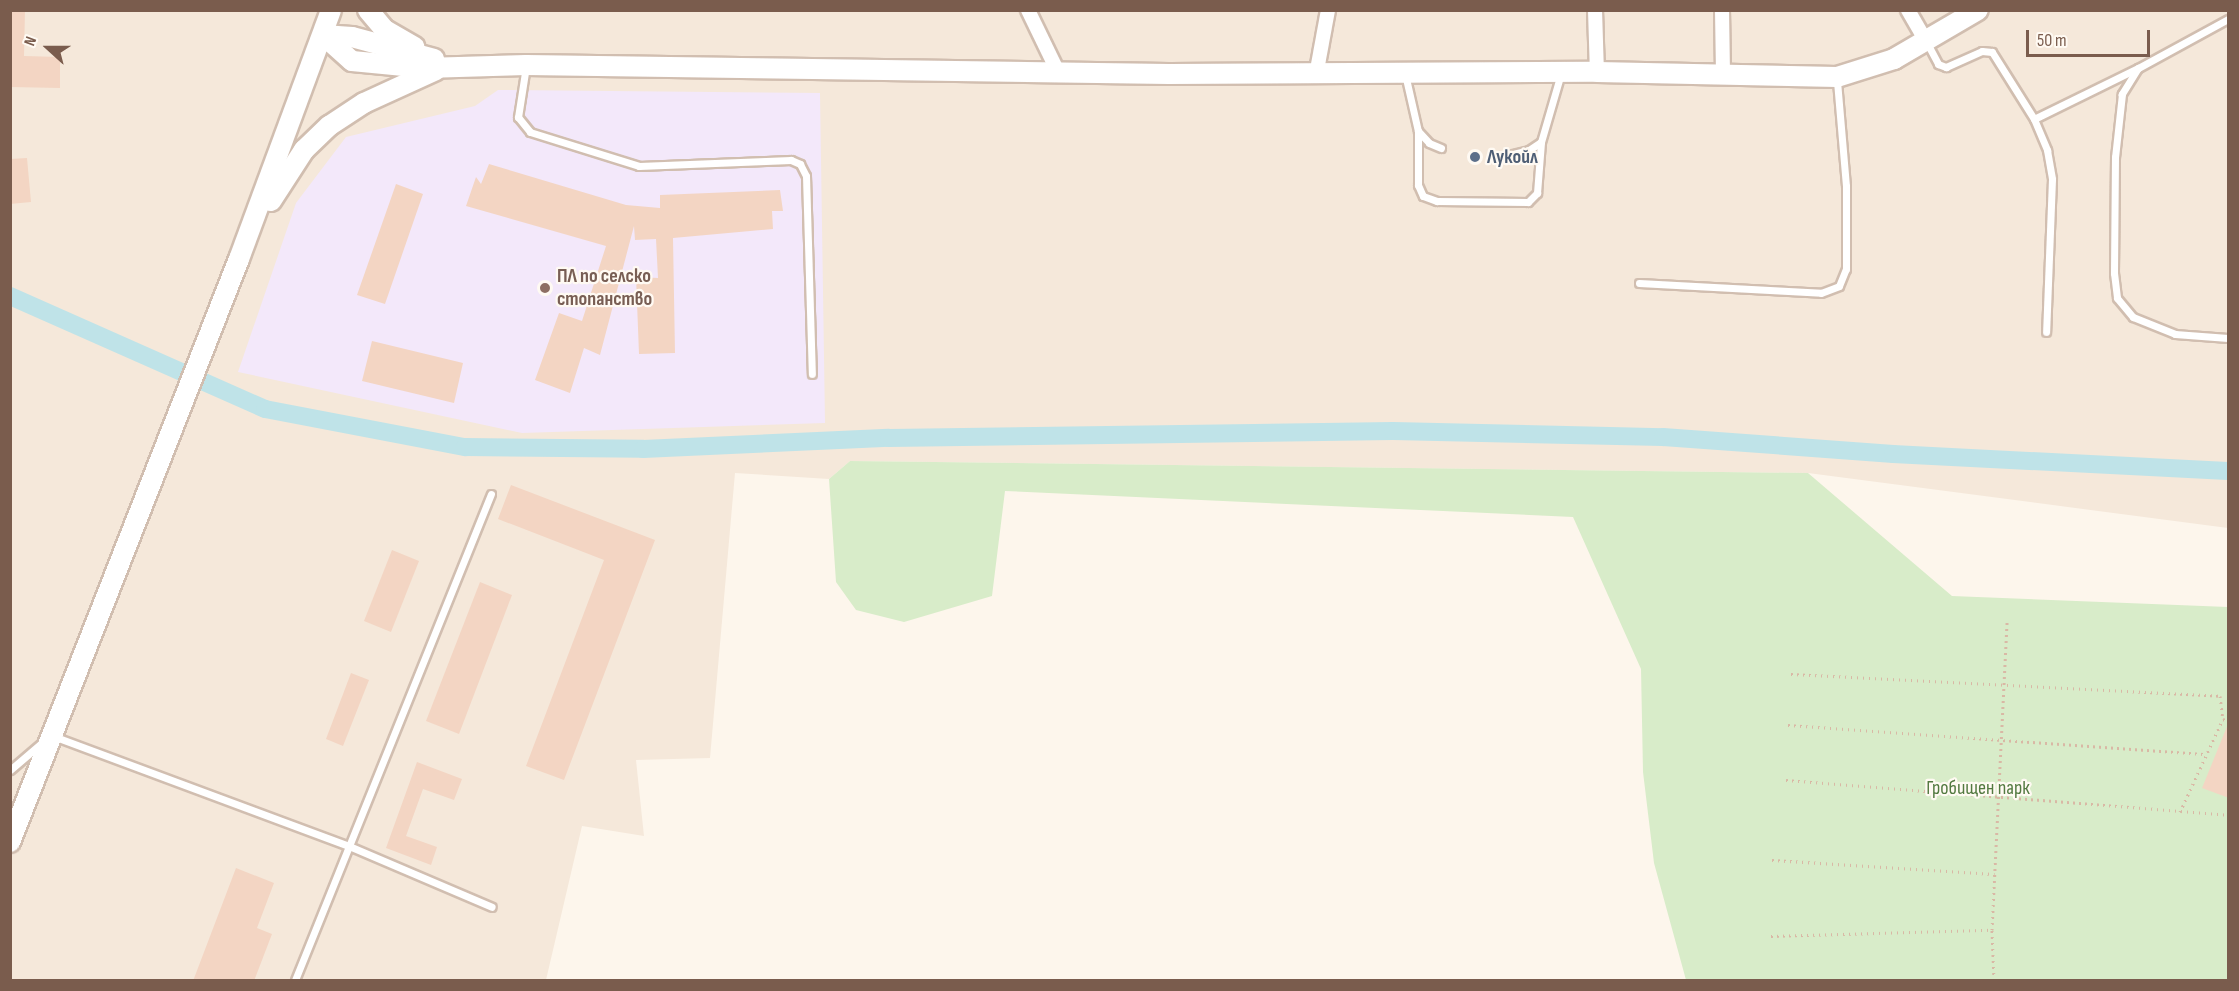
<!DOCTYPE html>
<html>
<head>
<meta charset="utf-8">
<style>
	body { margin:0 }
	#map { position:relative; width:2239px; height:991px; overflow:hidden; background:#fdf6ec; font-family:"Sofia Sans Condensed",sans-serif }
	div>[style] { position:absolute }
	.residential>* { inset:0; background:#f5e8da }
	.education>* { inset:0; background:#f3e8fa }
	.green>* { inset:0; background:#d8ecc9 }
	.canal>* { height:18px; margin:-9px; padding:0 9px; transform-origin:9px; border-radius:9px; background:#bfe3e8 }
	.building>* { inset:0; background:#f3d5c3 }
	.path>* { height:3px; margin-top:-1.5px; transform-origin:0; background:repeating-linear-gradient(90deg,#d9b8a5 0 1.5px,transparent 0 6px) }
	.roads { filter:drop-shadow(2px 0 #d1beb0) drop-shadow(-2px 0 #d1beb0) drop-shadow(0 2px #d1beb0) drop-shadow(0 -2px #d1beb0) }
	.lane>* { height:7px; margin:-3.5px; padding:0 3.5px; transform-origin:3.5px; border-radius:3.5px; background:#fff }
	.street>* { height:14px; margin:-7px; padding:0 7px; transform-origin:7px; border-radius:7px; background:#fff }
	.secondary>* { height:20px; margin:-10px; padding:0 10px; transform-origin:10px; border-radius:10px; background:#fff }
	.dots>* { width:16px; height:16px; translate:-50% -50%; box-sizing:border-box; border:3px solid #fffaf3; border-radius:50% }
	span { translate:-50% -50%; white-space:nowrap; text-align:center; line-height:1.15; -webkit-text-stroke:4.5px #fffaf3; paint-order:stroke }
	.service-label { font-size:20px; color:#4e5e75; font-weight:700 }
	.left { translate:0 -50%; text-align:left }
	.education-label { font-size:20px; color:#785e54; font-weight:700 }
	.park-label { font-size:20px; color:#537a41 }
	.frame { position:absolute; inset:0; border:12px solid #7a5c4d; pointer-events:none }
	.north { position:absolute; left:18px; top:18px; width:60px; height:60px; -webkit-text-stroke:4px #fffaf3; paint-order:stroke; rotate:291deg; font-size:16px; font-weight:700; line-height:24px; text-align:center; color:#7a5c4d }
	.north::after { content:''; display:block; margin:auto; width:21px; height:27px; background:#7a5c4d; clip-path:polygon(50% 0,100% 100%,50% 72%,0 100%) }
	.scale { position:absolute; left:2026px; top:30px; width:124px; height:27px; box-sizing:border-box; border:3px solid #7a5c4d; border-top:0; padding-left:8px; font-size:18px; line-height:21px; white-space:nowrap; color:#7a5c4d; -webkit-text-stroke:4px #fffaf3; paint-order:stroke }
</style>
</head>
<body>
<div id="map">
	<div class="residential">
		<i style="clip-path:polygon(10px 11px,2228px 11px,2228px 528px,1808px 473px,850px 461px,829px 479px,735px 473px,710px 758px,636px 760px,644px 836px,582px 826px,546px 980px,11px 980px)"></i>
	</div>
	<div class="education">
		<i style="clip-path:polygon(498px 90px,820px 93px,825px 423px,522px 433px,238px 372px,296px 203px,346px 137px,475px 106px)"></i>
	</div>
	<div class="green">
		<i style="clip-path:polygon(850px 461px,1808px 473px,1952px 596px,2228px 607px,2228px 980px,1686px 980px,1654px 863px,1643px 772px,1641px 669px,1573px 517px,1005px 491px,992px 596px,904px 622px,856px 610px,836px 582px,829px 479px)"></i>
	</div>
	<div class="canal">
		<i style="left:10px;top:296px;width:279px;rotate:23.9deg"></i>
		<i style="left:265px;top:409px;width:204px;rotate:10.8deg"></i>
		<i style="left:465px;top:447px;width:178px;rotate:0.6deg"></i>
		<i style="left:643px;top:449px;width:246px;rotate:-2.6deg"></i>
		<i style="left:889px;top:438px;width:504px;rotate:-0.8deg"></i>
		<i style="left:1393px;top:431px;width:270px;rotate:1.3deg"></i>
		<i style="left:1663px;top:437px;width:231px;rotate:4.2deg"></i>
		<i style="left:1893px;top:454px;width:335px;rotate:2.9deg"></i>
	</div>
	<div class="building">
		<i style="clip-path:polygon(10px 10px,25px 10px,24px 56px,60px 57px,60px 88px,10px 87px)"></i>
		<i style="clip-path:polygon(27px 158px,31px 202px,10px 204px,10px 159px)"></i>
		<i style="clip-path:polygon(489px 164px,626px 205px,660px 208px,660px 195px,780px 190px,783px 211px,772px 211px,773px 229px,673px 238px,675px 353px,639px 354px,636px 277px,658px 278px,656px 239px,635px 240px,634px 226px,600px 355px,584px 348px,570px 393px,535px 380px,559px 313px,582px 321px,606px 246px,466px 206px,476px 177px,481px 184px)"></i>
		<i style="clip-path:polygon(396px 184px,423px 194px,385px 304px,357px 295px)"></i>
		<i style="clip-path:polygon(372px 341px,463px 363px,454px 403px,362px 381px)"></i>
		<i style="clip-path:polygon(511px 485px,655px 540px,564px 780px,526px 766px,604px 560px,498px 519px)"></i>
		<i style="clip-path:polygon(392px 550px,419px 561px,391px 632px,364px 621px)"></i>
		<i style="clip-path:polygon(480px 582px,512px 595px,459px 734px,426px 721px)"></i>
		<i style="clip-path:polygon(351px 673px,369px 680px,343px 746px,326px 739px)"></i>
		<i style="clip-path:polygon(2228px 724px,2229px 724px,2229px 798px,2202px 788px)"></i>
		<i style="clip-path:polygon(417px 762px,462px 779px,454px 800px,423px 789px,406px 836px,437px 847px,431px 865px,386px 848px)"></i>
		<i style="clip-path:polygon(236px 868px,274px 883px,257px 928px,272px 934px,254px 981px,193px 981px)"></i>
	</div>
	<div class="path">
		<i style="left:1791px;top:674px;width:430px;rotate:2.9deg"></i>
		<i style="left:2220px;top:696px;width:23px;rotate:83deg"></i>
		<i style="left:2223px;top:719px;width:5px;rotate:22deg"></i>
		<i style="left:1788px;top:725px;width:420px;rotate:4deg"></i>
		<i style="left:1786px;top:780px;width:443px;rotate:4.5deg"></i>
		<i style="left:2180px;top:812px;width:102px;rotate:-65.2deg"></i>
		<i style="left:1772px;top:860px;width:223px;rotate:3.6deg"></i>
		<i style="left:1771px;top:936px;width:221px;rotate:-1.6deg"></i>
		<i style="left:1994px;top:980px;width:50px;rotate:-92.3deg"></i>
		<i style="left:1992px;top:930px;width:310px;rotate:-87.2deg"></i>
	</div>
	<div class="roads">
		<div class="lane">
			<i style="left:2228px;top:19px;width:102px;rotate:151.4deg"></i>
			<i style="left:2138px;top:68px;width:31px;rotate:122deg"></i>
			<i style="left:2122px;top:94px;width:63px;rotate:96.3deg"></i>
			<i style="left:2115px;top:157px;width:116px;rotate:90.5deg"></i>
			<i style="left:2114px;top:273px;width:25px;rotate:83deg"></i>
			<i style="left:2117px;top:298px;width:25px;rotate:50deg"></i>
			<i style="left:2133px;top:317px;width:45px;rotate:22deg"></i>
			<i style="left:2175px;top:334px;width:53px;rotate:4.3deg"></i>
			<i style="left:1927px;top:43px;width:24px;rotate:62deg"></i>
			<i style="left:1938px;top:64px;width:9px;rotate:21deg"></i>
			<i style="left:1946px;top:67px;width:39px;rotate:-24deg"></i>
			<i style="left:1982px;top:51px;width:10px;rotate:6deg"></i>
			<i style="left:1992px;top:52px;width:79px;rotate:57.9deg"></i>
			<i style="left:2034px;top:119px;width:34px;rotate:67deg"></i>
			<i style="left:2047px;top:150px;width:29px;rotate:80deg"></i>
			<i style="left:2052px;top:179px;width:153px;rotate:92.2deg"></i>
			<i style="left:526px;top:66px;width:52px;rotate:98.9deg"></i>
			<i style="left:518px;top:117px;width:19px;rotate:51deg"></i>
			<i style="left:530px;top:132px;width:114px;rotate:17.3deg"></i>
			<i style="left:639px;top:166px;width:152px;rotate:-2.3deg"></i>
			<i style="left:791px;top:160px;width:10px;rotate:24deg"></i>
			<i style="left:800px;top:164px;width:13px;rotate:63deg"></i>
			<i style="left:806px;top:176px;width:198px;rotate:88.3deg"></i>
			<i style="left:1405px;top:74px;width:58px;rotate:77.2deg"></i>
			<i style="left:1418px;top:131px;width:16px;rotate:47deg"></i>
			<i style="left:1429px;top:143px;width:13px;rotate:23deg"></i>
			<i style="left:2034px;top:119px;width:116px;rotate:-26.1deg"></i>
			<i style="left:1418px;top:131px;width:54px;rotate:90deg"></i>
			<i style="left:1418px;top:185px;width:12px;rotate:66deg"></i>
			<i style="left:1423px;top:196px;width:15px;rotate:20deg"></i>
			<i style="left:1437px;top:201px;width:91px;rotate:0.6deg"></i>
			<i style="left:1528px;top:202px;width:13px;rotate:-45deg"></i>
			<i style="left:1537px;top:193px;width:51px;rotate:-85.5deg"></i>
			<i style="left:1513px;top:154px;width:16px;rotate:-14deg"></i>
			<i style="left:1529px;top:150px;width:14px;rotate:-34deg"></i>
			<i style="left:1541px;top:142px;width:72px;rotate:-73.8deg"></i>
			<i style="left:1639px;top:283px;width:182px;rotate:3.1deg"></i>
			<i style="left:1821px;top:293px;width:19px;rotate:-21deg"></i>
			<i style="left:1839px;top:286px;width:18px;rotate:-68deg"></i>
			<i style="left:1846px;top:269px;width:83px;rotate:-90deg"></i>
			<i style="left:1846px;top:186px;width:106px;rotate:-94.9deg"></i>
			<i style="left:53px;top:736px;width:316px;rotate:20.4deg"></i>
			<i style="left:349px;top:846px;width:155px;rotate:23.1deg"></i>
			<i style="left:10px;top:770px;width:45px;rotate:-40.5deg"></i>
			<i style="left:295px;top:980px;width:524px;rotate:-68.04deg"></i>
		</div>
		<div class="street">
			<i style="left:1028px;top:10px;width:67px;rotate:64.2deg"></i>
			<i style="left:1595px;top:10px;width:62px;rotate:88.2deg"></i>
			<i style="left:1722px;top:10px;width:64px;rotate:89.1deg"></i>
			<i style="left:1908px;top:10px;width:36px;rotate:60deg"></i>
			<i style="left:1317px;top:70px;width:61px;rotate:-79.6deg"></i>
		</div>
		<div class="secondary">
			<i style="left:368px;top:10px;width:26px;rotate:50deg"></i>
			<i style="left:385px;top:30px;width:34px;rotate:30deg"></i>
			<i style="left:323px;top:35px;width:39px;rotate:42deg"></i>
			<i style="left:352px;top:61px;width:73px;rotate:5.5deg"></i>
			<i style="left:425px;top:68px;width:101px;rotate:-1.7deg"></i>
			<i style="left:526px;top:65px;width:643px;rotate:0.8deg"></i>
			<i style="left:1169px;top:74px;width:428px;rotate:-0.3deg"></i>
			<i style="left:1597px;top:72px;width:240px;rotate:1.2deg"></i>
			<i style="left:1837px;top:77px;width:60px;rotate:-17.5deg"></i>
			<i style="left:1894px;top:59px;width:97px;rotate:-30.3deg"></i>
			<i style="left:323px;top:35px;width:29px;rotate:4deg"></i>
			<i style="left:352px;top:37px;width:85px;rotate:15deg"></i>
			<i style="left:271px;top:201px;width:61px;rotate:-57.1deg"></i>
			<i style="left:304px;top:150px;width:35px;rotate:-44deg"></i>
			<i style="left:329px;top:126px;width:42px;rotate:-33.3deg"></i>
			<i style="left:364px;top:103px;width:79px;rotate:-24.6deg"></i>
			<i style="left:10px;top:842px;width:626px;rotate:-68.56deg"></i>
			<i style="left:239px;top:259px;width:265px;rotate:-69.7deg"></i>
		</div>
	</div>
	<div class="dots">
		<i style="left:1475px;top:157px;background:#5c6f8a"></i>
		<i style="left:545px;top:288px;background:#8d6e63"></i>
	</div>
	<div class="service-label">
		<span class="left" style="left:1487px;top:157px">Лукойл</span>
	</div>
	<div class="education-label">
		<span class="left" style="left:557px;top:288px">ПЛ по селско<br>стопанство</span>
	</div>
	<div class="park-label">
		<span style="left:1978px;top:788px">Гробищен парк</span>
	</div>
	<div class="frame"></div>
	<div class="north">N</div>
	<div class="scale">50 m</div>
</div>
</body>
</html>
